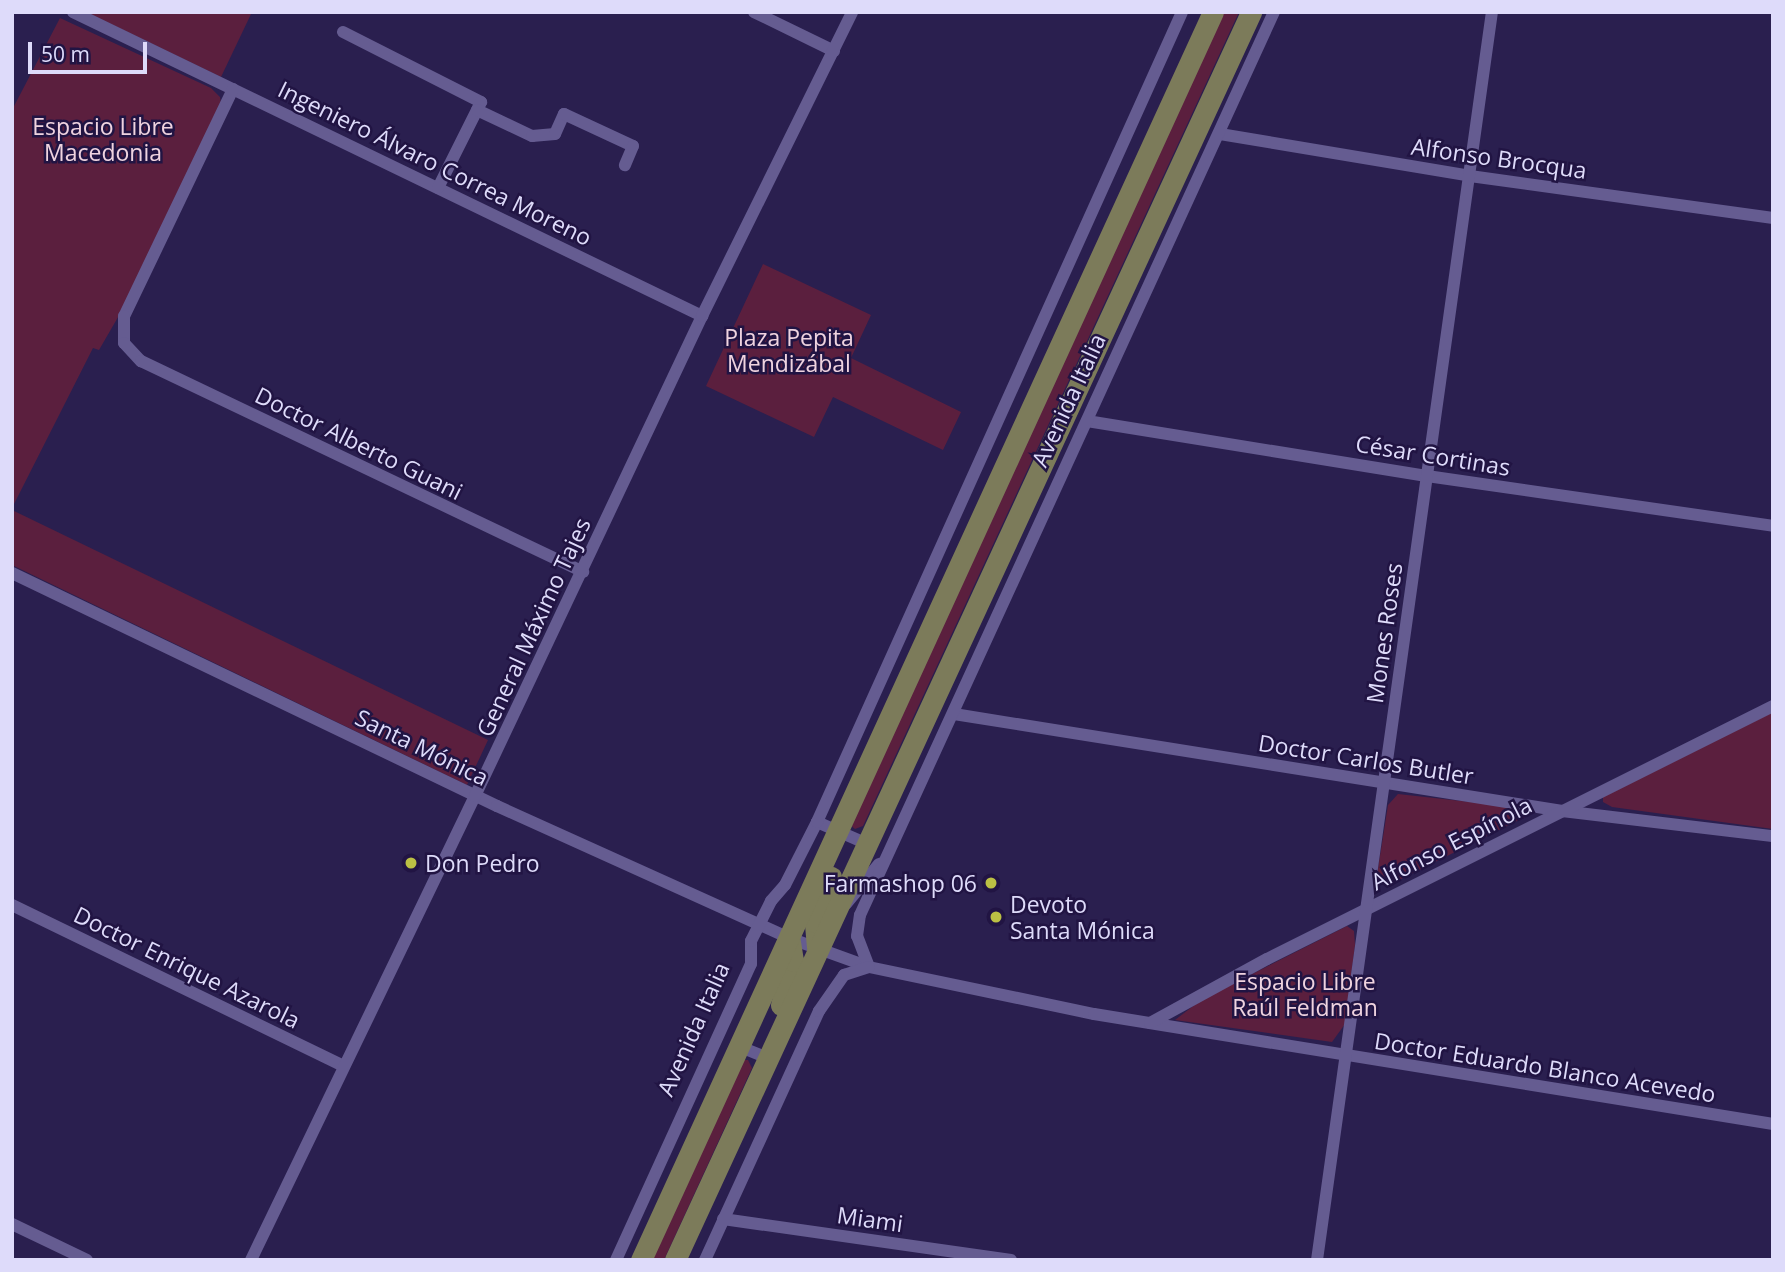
<!DOCTYPE html>
<html>
<head>
<meta charset="utf-8">
<style>
	body { margin:0 }
	#map { position:relative; width:1785px; height:1272px; overflow:hidden; background:#2a1f4f; font-family:"Open Sans",sans-serif }
	div>[style] { position:absolute }
	.green>* { inset:0; background:#5b1f3e }
	.street>* { height:12px; margin:-6px; padding:0 6px; transform-origin:6px; border-radius:6px; background:#655c91 }
	.primary>* { height:21px; margin:-10.5px; padding:0 10.5px; transform-origin:10.5px; border-radius:10.5px; background:#7c7b5a }
	.dots>* { width:19px; height:19px; translate:-50% -50%; box-sizing:border-box; border:4px solid #211443; border-radius:50% }
	span { translate:-50% -50%; white-space:nowrap; text-align:center; line-height:1.15; -webkit-text-stroke:5px #211443; paint-order:stroke }
	.park-label { font-size:23px; color:#efd3df }
	.street-label { font-size:23px; color:#dedbfa }
	.poi-label { font-size:23px; color:#dedbfa }
	.left { translate:0 -50%; text-align:left }
	.right { translate:-100% -50%; text-align:right }
	.frame { position:absolute; inset:0; border:14px solid #dedbfa; pointer-events:none }
	.scale { position:absolute; left:28px; top:42px; width:119px; height:32px; box-sizing:border-box; border:4px solid #dedbfa; border-top:0; padding-left:9px; font-size:21px; line-height:24px; white-space:nowrap; color:#dedbfa; -webkit-text-stroke:5px #211443; paint-order:stroke }
</style>
</head>
<body>
<div id="map">
	<div class="green">
		<i style="clip-path:polygon(86px 12px,252px 12px,221px 77px)"></i>
		<i style="clip-path:polygon(1223px 12px,1239px 12px,863px 826px,855px 829px,850px 825px)"></i>
		<i style="clip-path:polygon(60px 18px,211px 88px,220px 97px,221px 104px,121px 312px,99px 350px,93px 348px,12px 508px,12px 110px)"></i>
		<i style="clip-path:polygon(763px 264px,871px 315px,851px 358px,961px 412px,943px 450px,833px 397px,814px 437px,706px 386px)"></i>
		<i style="clip-path:polygon(12px 510px,488px 740px,467px 785px,12px 565px)"></i>
		<i style="clip-path:polygon(1773px 710px,1773px 829px,1612px 807px,1603px 802px,1603px 797px)"></i>
		<i style="clip-path:polygon(1398px 794px,1525px 808px,1531px 811px,1527px 816px,1387px 886px,1378px 883px,1377px 875px,1388px 805px)"></i>
		<i style="clip-path:polygon(1347px 926px,1354px 931px,1355px 945px,1345px 1024px,1332px 1042px,1175px 1020px,1201px 1000px)"></i>
		<i style="clip-path:polygon(743px 1060px,748px 1060px,752px 1068px,664px 1260px,648px 1260px)"></i>
	</div>
	<div class="street">
		<i style="left:73px;top:12px;width:699px;rotate:25.79deg"></i>
		<i style="left:754px;top:12px;width:89px;rotate:26deg"></i>
		<i style="left:343px;top:32px;width:155px;rotate:26.9deg"></i>
		<i style="left:481px;top:102px;width:96px;rotate:116.6deg"></i>
		<i style="left:233px;top:89px;width:252px;rotate:115.6deg"></i>
		<i style="left:124px;top:316px;width:27px;rotate:90deg"></i>
		<i style="left:124px;top:343px;width:25px;rotate:47deg"></i>
		<i style="left:141px;top:361px;width:490px;rotate:25.5deg"></i>
		<i style="left:477px;top:110px;width:61px;rotate:25.3deg"></i>
		<i style="left:532px;top:136px;width:23px;rotate:-5deg"></i>
		<i style="left:555px;top:134px;width:22px;rotate:-66deg"></i>
		<i style="left:564px;top:114px;width:76px;rotate:24.9deg"></i>
		<i style="left:633px;top:146px;width:21px;rotate:113deg"></i>
		<i style="left:1220px;top:134px;width:254px;rotate:9.5deg"></i>
		<i style="left:1470px;top:176px;width:306px;rotate:7.9deg"></i>
		<i style="left:1087px;top:421px;width:344px;rotate:9.2deg"></i>
		<i style="left:1427px;top:476px;width:350px;rotate:8.2deg"></i>
		<i style="left:12px;top:573px;width:538px;rotate:25.66deg"></i>
		<i style="left:497px;top:806px;width:320px;rotate:24.3deg"></i>
		<i style="left:789px;top:938px;width:85px;rotate:19.9deg"></i>
		<i style="left:869px;top:967px;width:230px;rotate:11.8deg"></i>
		<i style="left:1094px;top:1014px;width:688px;rotate:9.2deg"></i>
		<i style="left:954px;top:714px;width:616px;rotate:9.06deg"></i>
		<i style="left:1562px;top:811px;width:212px;rotate:6.8deg"></i>
		<i style="left:817px;top:822px;width:55px;rotate:23.7deg"></i>
		<i style="left:846px;top:904px;width:52px;rotate:-50.5deg"></i>
		<i style="left:12px;top:905px;width:368px;rotate:25.9deg"></i>
		<i style="left:869px;top:967px;width:33px;rotate:-111deg"></i>
		<i style="left:857px;top:936px;width:21px;rotate:-82deg"></i>
		<i style="left:860px;top:915px;width:993px;rotate:-65.37deg"></i>
		<i style="left:1150px;top:1023px;width:133px;rotate:-28.7deg"></i>
		<i style="left:1267px;top:959px;width:566px;rotate:-26.57deg"></i>
		<i style="left:738px;top:1046px;width:31px;rotate:22deg"></i>
		<i style="left:723px;top:1219px;width:291px;rotate:8.1deg"></i>
		<i style="left:12px;top:1224px;width:83px;rotate:25.6deg"></i>
		<i style="left:251px;top:1260px;width:515px;rotate:-64.23deg"></i>
		<i style="left:475px;top:796px;width:531px;rotate:-64.69deg"></i>
		<i style="left:702px;top:316px;width:339px;rotate:-63.7deg"></i>
		<i style="left:616px;top:1260px;width:325px;rotate:-65.5deg"></i>
		<i style="left:751px;top:964px;width:23px;rotate:-90deg"></i>
		<i style="left:751px;top:941px;width:45px;rotate:-63.4deg"></i>
		<i style="left:771px;top:901px;width:21px;rotate:-49deg"></i>
		<i style="left:785px;top:885px;width:71px;rotate:-63.1deg"></i>
		<i style="left:817px;top:822px;width:888px;rotate:-65.74deg"></i>
		<i style="left:705px;top:1260px;width:274px;rotate:-65.4deg"></i>
		<i style="left:819px;top:1011px;width:44px;rotate:-55.2deg"></i>
		<i style="left:844px;top:975px;width:26px;rotate:-18deg"></i>
		<i style="left:1317px;top:1260px;width:1260px;rotate:-82.02deg"></i>
	</div>
	<div class="primary">
		<i style="left:817px;top:947px;width:25px;rotate:-95deg"></i>
		<i style="left:815px;top:922px;width:48px;rotate:-70.4deg"></i>
		<i style="left:781px;top:1005px;width:46px;rotate:-74.7deg"></i>
		<i style="left:793px;top:961px;width:20px;rotate:-99deg"></i>
		<i style="left:641px;top:1260px;width:1373px;rotate:-65.38deg"></i>
		<i style="left:675px;top:1260px;width:1375px;rotate:-65.22deg"></i>
	</div>
	<div class="dots">
		<i style="left:411px;top:863px;background:#bbc044"></i>
		<i style="left:991px;top:883px;background:#bbc044"></i>
		<i style="left:996px;top:917px;background:#bbc044"></i>
	</div>
	<div class="park-label">
		<span style="left:103px;top:139px">Espacio Libre<br>Macedonia</span>
		<span style="left:789px;top:350px">Plaza Pepita<br>Mendizábal</span>
		<span style="left:1305px;top:994px">Espacio Libre<br>Raúl Feldman</span>
	</div>
	<div class="street-label">
		<span style="left:1499px;top:158px;rotate:8deg">Alfonso Brocqua</span>
		<span style="left:435px;top:163px;rotate:26deg">Ingeniero Álvaro Correa Moreno</span>
		<span style="left:1068px;top:400px;rotate:-65deg">Avenida Italia</span>
		<span style="left:359px;top:443px;rotate:26deg">Doctor Alberto Guani</span>
		<span style="left:1433px;top:455px;rotate:9deg">César Cortinas</span>
		<span style="left:533px;top:627px;rotate:-65deg">General Máximo Tajes</span>
		<span style="left:1384px;top:633px;rotate:-82deg">Mones Roses</span>
		<span style="left:422px;top:747px;rotate:26deg">Santa Mónica</span>
		<span style="left:1366px;top:759px;rotate:9deg">Doctor Carlos Butler</span>
		<span style="left:1451px;top:843px;rotate:-27deg">Alfonso Espínola</span>
		<span style="left:187px;top:967px;rotate:26deg">Doctor Enrique Azarola</span>
		<span style="left:693px;top:1029px;rotate:-66deg">Avenida Italia</span>
		<span style="left:1545px;top:1067px;rotate:9deg">Doctor Eduardo Blanco Acevedo</span>
		<span style="left:870px;top:1219px;rotate:8deg">Miami</span>
	</div>
	<div class="poi-label">
		<span class="left" style="left:425px;top:863px">Don Pedro</span>
		<span class="right" style="left:977px;top:883px">Farmashop 06</span>
		<span class="left" style="left:1010px;top:917px">Devoto<br>Santa Mónica</span>
	</div>
	<div class="frame"></div>
	<div class="scale">50 m</div>
</div>
</body>
</html>
